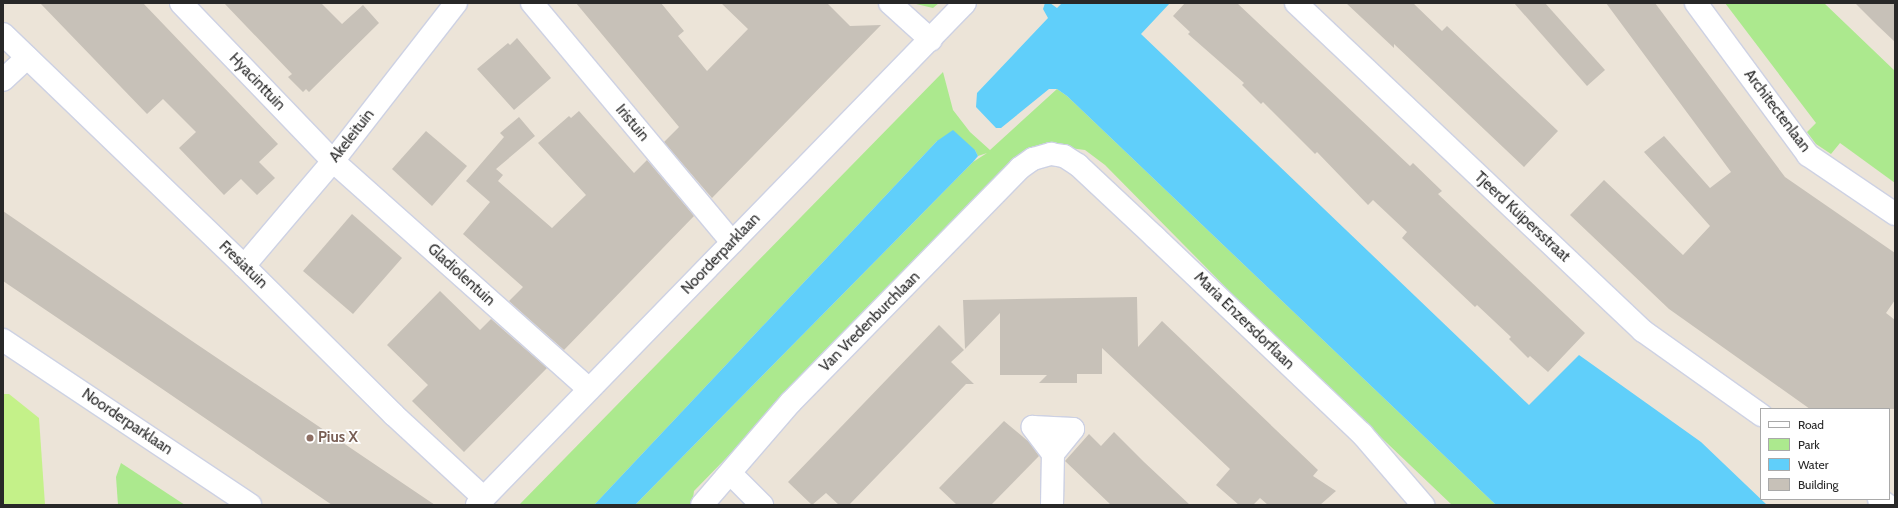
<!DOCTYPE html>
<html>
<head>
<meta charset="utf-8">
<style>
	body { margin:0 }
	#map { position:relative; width:1898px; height:508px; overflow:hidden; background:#ece4d8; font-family:Cabin,sans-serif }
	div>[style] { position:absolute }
	.green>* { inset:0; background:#ace98e }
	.pitch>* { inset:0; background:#c4f189 }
	.water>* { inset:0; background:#60cffa }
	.building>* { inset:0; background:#c7c1b8 }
	.roads { filter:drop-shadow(1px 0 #cdd1e3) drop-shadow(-1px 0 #cdd1e3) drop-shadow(0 1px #cdd1e3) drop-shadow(0 -1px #cdd1e3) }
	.minor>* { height:22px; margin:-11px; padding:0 11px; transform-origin:11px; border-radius:11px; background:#fff }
	.dots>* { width:11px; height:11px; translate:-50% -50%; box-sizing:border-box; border:2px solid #fff; border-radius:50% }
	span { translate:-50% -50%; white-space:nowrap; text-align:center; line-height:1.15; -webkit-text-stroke:3.5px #fff; paint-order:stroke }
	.street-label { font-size:15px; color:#282828 }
	.education-label { font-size:15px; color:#785e54; font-weight:700 }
	.left { translate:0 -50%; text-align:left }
	.frame { position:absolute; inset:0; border:4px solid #282828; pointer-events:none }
	.legend { position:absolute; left:1760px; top:408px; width:130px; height:92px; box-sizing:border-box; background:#fff; border:1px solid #a9a9a9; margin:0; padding:5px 7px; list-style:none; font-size:12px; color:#282828 }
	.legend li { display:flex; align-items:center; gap:8px; height:20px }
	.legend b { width:20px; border:1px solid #a9a9a9 }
</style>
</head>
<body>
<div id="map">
	<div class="green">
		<i style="clip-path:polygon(912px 3px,939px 3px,933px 8px)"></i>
		<i style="clip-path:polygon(1725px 3px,1824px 3px,1895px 71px,1895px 183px,1840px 143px,1831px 154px,1816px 144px,1807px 132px,1816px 123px)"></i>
		<i style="clip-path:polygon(943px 72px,953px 110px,970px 132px,990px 150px,1057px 89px,1067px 96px,1496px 505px,1452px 505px,1257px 319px,1105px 165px,1085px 150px,1070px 148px,1006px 171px,694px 491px,692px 505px,635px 505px,973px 162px,987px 153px,978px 156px,975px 150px,937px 141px,594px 505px,519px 505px)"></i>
		<i style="clip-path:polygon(121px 463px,185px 505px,118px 505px,116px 477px)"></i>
	</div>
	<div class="pitch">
		<i style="clip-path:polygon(3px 394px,9px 394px,39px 418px,45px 505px,3px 505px)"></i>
	</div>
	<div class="water">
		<i style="clip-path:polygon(1045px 3px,1050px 3px,1057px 8px,1062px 3px,1170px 3px,1141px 34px,1529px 405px,1579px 355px,1701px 442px,1767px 505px,1496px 505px,1067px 96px,1057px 89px,1049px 89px,1001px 128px,996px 128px,976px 107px,977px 93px,1048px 18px,1043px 9px)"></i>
		<i style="clip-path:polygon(953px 130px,975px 150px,978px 156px,973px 162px,635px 505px,594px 505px,937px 141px)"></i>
	</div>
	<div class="building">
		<i style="clip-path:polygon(40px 3px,143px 3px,278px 144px,259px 162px,275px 178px,257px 195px,241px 179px,224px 195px,179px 148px,196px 132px,163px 99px,147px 114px)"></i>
		<i style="clip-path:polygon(224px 3px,321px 3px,342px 24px,363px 5px,379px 23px,309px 92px,306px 89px,303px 92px,288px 77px,292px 74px)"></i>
		<i style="clip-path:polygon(576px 3px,661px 3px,684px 31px,678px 36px,707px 71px,748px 29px,721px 3px,827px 3px,850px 26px,881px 25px,712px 198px,664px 142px,679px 127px)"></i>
		<i style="clip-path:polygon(1185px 3px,1237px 3px,1410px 166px,1413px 163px,1442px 191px,1438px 194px,1585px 333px,1548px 372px,1530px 356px,1528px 358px,1509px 339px,1511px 337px,1477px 305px,1475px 307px,1402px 238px,1407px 232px,1373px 200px,1368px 205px,1317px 152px,1315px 154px,1263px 102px,1261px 104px,1242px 85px,1244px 83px,1188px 34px,1190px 32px,1173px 16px)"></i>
		<i style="clip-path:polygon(1346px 3px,1413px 3px,1442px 31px,1447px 26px,1558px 131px,1524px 167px,1394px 44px,1394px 48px)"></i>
		<i style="clip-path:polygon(1514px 3px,1545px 3px,1605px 70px,1587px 86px)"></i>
		<i style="clip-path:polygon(1606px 3px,1655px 3px,1785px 177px,1895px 253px,1895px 300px,1886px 313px,1895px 320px,1895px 409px,1810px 409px,1669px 309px,1570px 215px,1604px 180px,1683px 255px,1710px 226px,1644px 152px,1664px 136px,1710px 188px,1731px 172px)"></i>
		<i style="clip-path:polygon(1855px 3px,1895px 3px,1895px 42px,1877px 25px)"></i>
		<i style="clip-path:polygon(517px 38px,551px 78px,514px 110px,477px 69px,508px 43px,510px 45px)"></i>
		<i style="clip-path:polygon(579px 111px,634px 173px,647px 160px,694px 216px,564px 350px,509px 301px,523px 287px,463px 234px,490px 202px,466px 181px,504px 137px,500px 133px,519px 117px,535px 136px,496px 169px,503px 175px,498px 181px,552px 228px,586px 195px,538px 143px,569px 116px,571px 118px)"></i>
		<i style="clip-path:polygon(426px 131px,467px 166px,432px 206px,392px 169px)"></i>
		<i style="clip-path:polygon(3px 211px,189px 339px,435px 505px,332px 505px,155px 384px,3px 281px)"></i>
		<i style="clip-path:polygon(352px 214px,402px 258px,353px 314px,303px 271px)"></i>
		<i style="clip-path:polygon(440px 291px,480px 330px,491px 319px,547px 368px,464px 452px,412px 401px,428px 385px,387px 345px)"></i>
		<i style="clip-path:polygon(1137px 297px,1138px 347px,1162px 321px,1318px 470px,1313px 476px,1336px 491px,1320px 505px,1268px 505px,1260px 498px,1253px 505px,1239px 505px,1216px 485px,1230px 469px,1102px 348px,1102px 374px,1077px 374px,1077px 383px,1039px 383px,1047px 375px,1000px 375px,1000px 313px,965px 349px,963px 300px)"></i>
		<i style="clip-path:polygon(939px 325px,964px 350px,951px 362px,974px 384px,966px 384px,849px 505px,839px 505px,826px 493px,812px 505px,788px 482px)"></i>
		<i style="clip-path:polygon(1004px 421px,1029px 442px,1039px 456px,991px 505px,957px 505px,939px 488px)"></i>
		<i style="clip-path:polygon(1114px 432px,1144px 462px,1190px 505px,1111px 505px,1065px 461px,1089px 434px,1101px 446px)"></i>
	</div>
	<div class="roads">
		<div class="minor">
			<i style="left:181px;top:3px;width:219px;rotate:46.1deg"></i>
			<i style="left:333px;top:161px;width:343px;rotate:41.7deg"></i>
			<i style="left:532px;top:3px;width:312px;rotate:50.1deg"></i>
			<i style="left:890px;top:3px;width:55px;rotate:42.1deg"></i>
			<i style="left:1296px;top:3px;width:477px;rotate:43.4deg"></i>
			<i style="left:1643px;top:331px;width:145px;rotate:35.4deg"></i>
			<i style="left:1696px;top:3px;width:189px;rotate:53.6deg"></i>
			<i style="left:1808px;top:155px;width:105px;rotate:34.1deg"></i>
			<i style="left:3px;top:34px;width:335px;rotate:43.9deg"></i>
			<i style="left:244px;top:266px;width:211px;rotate:44.8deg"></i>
			<i style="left:394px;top:415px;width:121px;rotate:42.7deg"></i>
			<i style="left:3px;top:80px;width:33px;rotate:-43deg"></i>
			<i style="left:244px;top:266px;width:138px;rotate:-49.7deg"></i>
			<i style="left:333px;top:161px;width:200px;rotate:-52.1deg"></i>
			<i style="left:3px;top:340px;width:297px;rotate:33.7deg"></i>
			<i style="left:731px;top:474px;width:44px;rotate:45deg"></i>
			<i style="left:1879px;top:499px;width:10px;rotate:37deg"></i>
			<i style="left:477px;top:505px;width:700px;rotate:-45.81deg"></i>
			<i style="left:702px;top:505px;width:136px;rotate:-49.2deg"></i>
			<i style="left:791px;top:402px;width:327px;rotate:-45.6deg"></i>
			<i style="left:1020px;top:168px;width:16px;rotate:-35deg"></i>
			<i style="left:1033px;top:159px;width:19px;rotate:-16deg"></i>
			<i style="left:1051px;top:154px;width:13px;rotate:9deg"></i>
			<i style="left:1064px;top:156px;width:17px;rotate:33deg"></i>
			<i style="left:1078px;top:165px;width:105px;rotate:43.1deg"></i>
			<i style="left:1155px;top:237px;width:286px;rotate:43.6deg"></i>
			<i style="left:1362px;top:434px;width:94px;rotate:49.3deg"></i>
			<i style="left:1052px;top:505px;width:51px;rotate:-88.9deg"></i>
			<i style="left:1053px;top:454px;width:34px;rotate:-127deg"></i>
			<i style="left:1033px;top:427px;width:40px;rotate:2.9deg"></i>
			<i style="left:1073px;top:429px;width:32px;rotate:129deg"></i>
		</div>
	</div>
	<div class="dots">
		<i style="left:310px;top:438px;background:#8d6e63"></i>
	</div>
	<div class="street-label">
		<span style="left:257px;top:82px;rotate:46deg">Hyacinttuin</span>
		<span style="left:1777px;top:111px;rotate:53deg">Architectenlaan</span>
		<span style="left:632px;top:123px;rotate:50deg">Iristuin</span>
		<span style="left:352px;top:136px;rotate:-52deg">Akeleituin</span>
		<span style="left:1522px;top:217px;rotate:43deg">Tjeerd Kuipersstraat</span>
		<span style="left:721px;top:254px;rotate:-46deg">Noorderparklaan</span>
		<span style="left:243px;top:265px;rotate:44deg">Fresiatuin</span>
		<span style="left:461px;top:275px;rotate:42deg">Gladiolentuin</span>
		<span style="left:1244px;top:321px;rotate:44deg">Maria Enzersdorflaan</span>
		<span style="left:870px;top:322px;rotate:-45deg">Van Vredenburchlaan</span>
		<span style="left:127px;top:422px;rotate:34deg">Noorderparklaan</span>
	</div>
	<div class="education-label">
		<span class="left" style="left:318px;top:438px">Pius X</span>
	</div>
	<div class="frame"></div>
	<ul class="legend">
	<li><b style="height:5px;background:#fff"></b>Road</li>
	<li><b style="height:11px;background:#ace98e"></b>Park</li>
	<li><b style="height:11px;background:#60cffa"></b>Water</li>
	<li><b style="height:11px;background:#c7c1b8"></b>Building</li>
	</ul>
</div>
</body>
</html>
